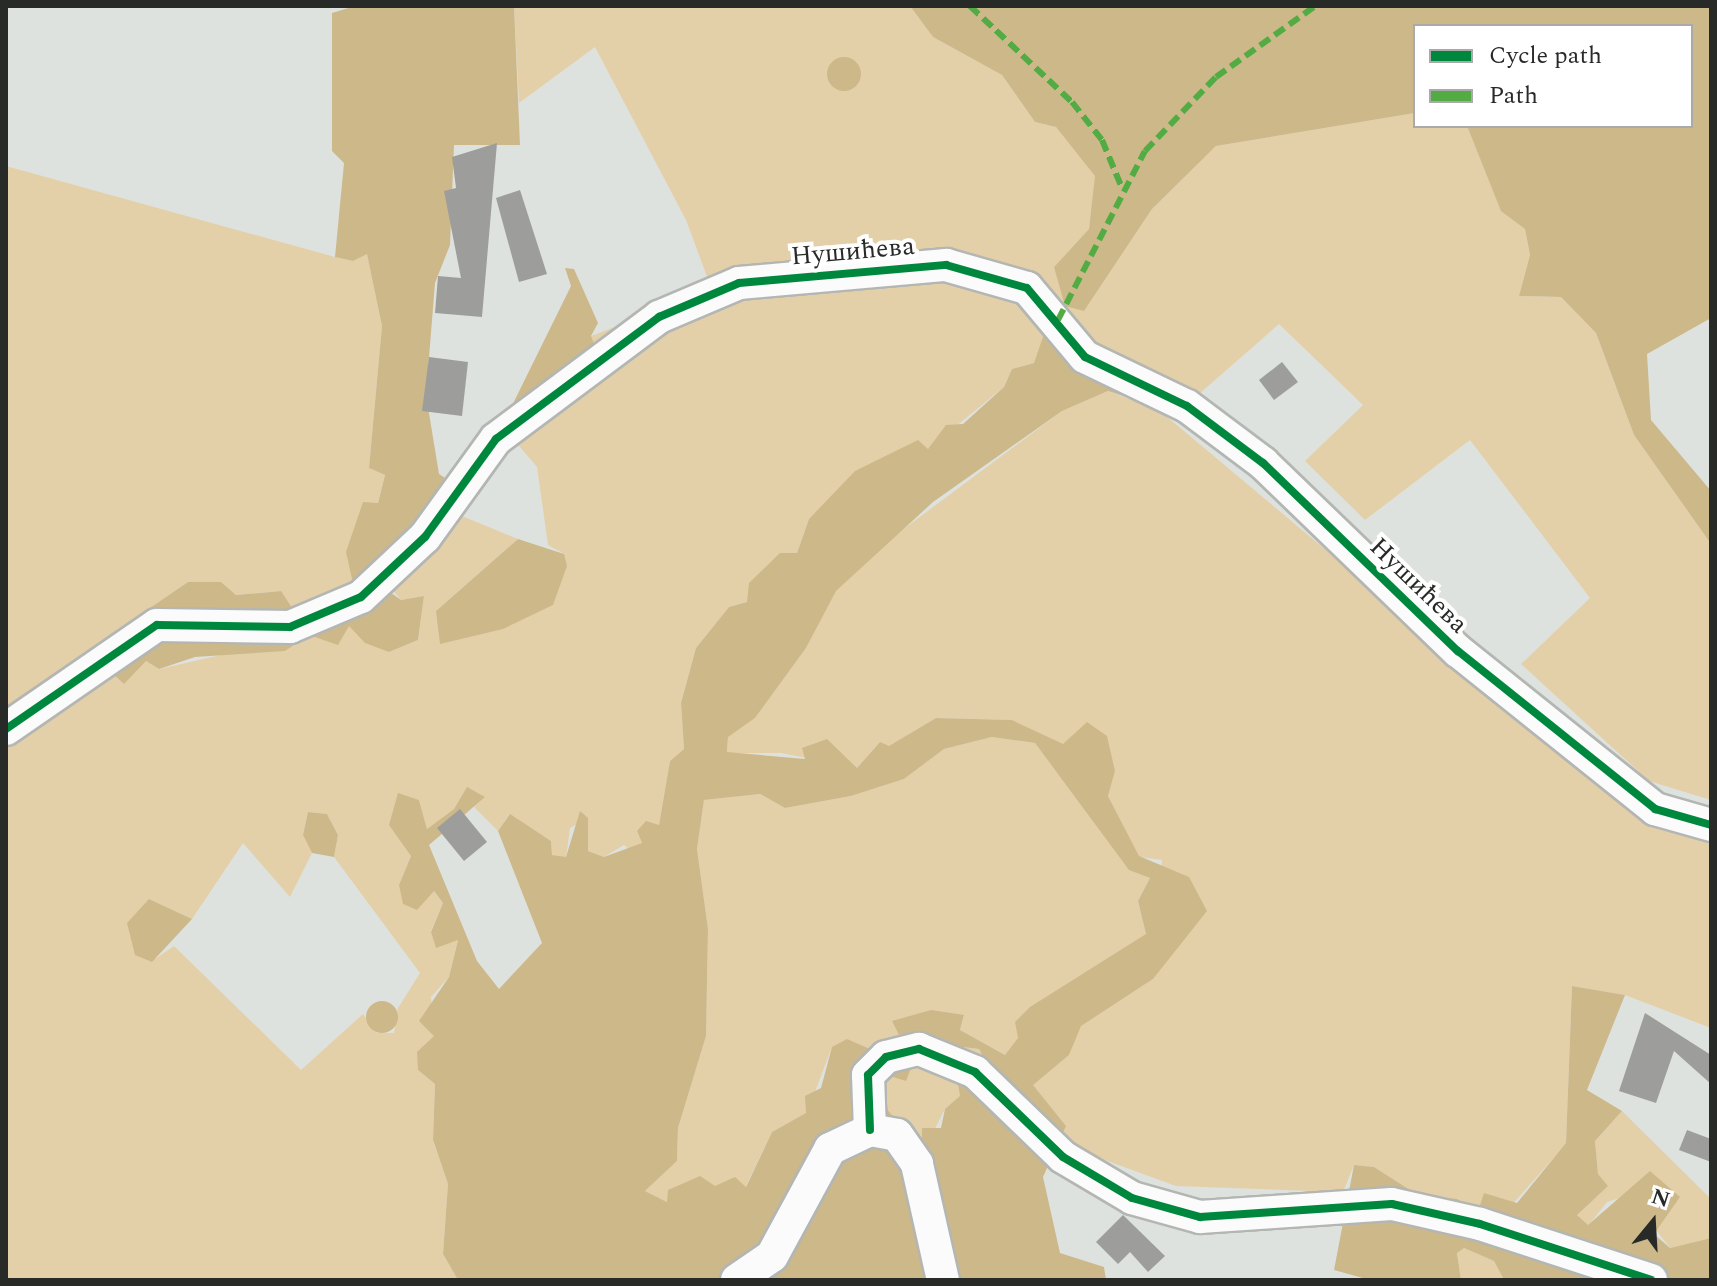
<!DOCTYPE html>
<html>
<head>
<meta charset="utf-8">
<style>
	body { margin:0 }
	#map { position:relative; width:1717px; height:1286px; overflow:hidden; background:#dee2de; font-family:Spectral,serif }
	div>[style] { position:absolute }
	.green>* { inset:0; background:#e4d0a8 }
	.forest>* { inset:0; background:#cdb88a }
	.round { border-radius:50% }
	.building>* { inset:0; background:#9d9e9b }
	.roads { filter:drop-shadow(2px 0 #b3b6b3) drop-shadow(-2px 0 #b3b6b3) drop-shadow(0 2px #b3b6b3) drop-shadow(0 -2px #b3b6b3) }
	.minor>* { height:32px; margin:-16px; padding:0 16px; transform-origin:16px; border-radius:16px; background:#fafbfa }
	.quiet>* { height:6px; margin-top:-3px; transform-origin:0; background:repeating-linear-gradient(90deg,#53ab44 0 12px,transparent 0 18px) }
	.cycleway>* { height:8px; margin:-4px; padding:0 4px; transform-origin:4px; border-radius:4px; background:#00873e }
	span { translate:-50% -50%; white-space:nowrap; text-align:center; line-height:1.15; -webkit-text-stroke:8px #fff; paint-order:stroke }
	.street-label { font-size:26px; color:#272a27 }
	.frame { position:absolute; inset:0; border:8px solid #272a27; pointer-events:none }
	.legend { position:absolute; left:1413px; top:24px; width:280px; height:104px; box-sizing:border-box; background:#fff; border:2px solid #a9aaa9; margin:0; padding:10px 14px; list-style:none; font-size:24px; color:#272a27 }
	.legend li { display:flex; align-items:center; gap:16px; height:40px }
	.legend b { width:40px; border:2px solid #a9aaa9 }
	.north { position:absolute; left:1613px; top:1182px; width:80px; height:80px; -webkit-text-stroke:6px #fff; paint-order:stroke; rotate:18deg; font-size:22px; font-weight:700; line-height:32px; text-align:center; color:#272a27 }
	.north::after { content:''; display:block; margin:auto; width:28px; height:36px; background:#272a27; clip-path:polygon(50% 0,100% 100%,50% 72%,0 100%) }
</style>
</head>
<body>
<div id="map">
	<div class="green">
		<i style="clip-path:polygon(evenodd,514px 6px,910px 6px,933px 37px,1002px 75px,1035px 122px,1056px 127px,1096px 176px,1089px 229px,1054px 267px,1084px 311px,1152px 209px,1216px 146px,1415px 113px,1415px 126px,1467px 126px,1501px 210px,1525px 229px,1530px 255px,1519px 296px,1561px 297px,1596px 333px,1634px 435px,1711px 544px,1711px 800px,1649px 781px,1521px 664px,1590px 598px,1470px 440px,1365px 520px,1305px 461px,1363px 405px,1279px 324px,1191px 401px,1034px 363px,1012px 369px,1004px 387px,928px 449px,809px 519px,797px 553px,747px 602px,729px 607px,696px 648px,681px 703px,684px 749px,670px 761px,659px 825px,637px 831px,642px 843px,631px 851px,624px 845px,604px 857px,588px 851px,588px 818px,570px 828px,566px 858px,552px 855px,551px 841px,509px 815px,498px 831px,474px 807px,484px 797px,467px 788px,454px 809px,427px 829px,419px 800px,398px 794px,411px 856px,399px 885px,433px 890px,443px 903px,431px 931px,436px 947px,458px 939px,449px 977px,431px 997px,434px 1036px,418px 1070px,435px 1084px,433px 1141px,448px 1184px,443px 1254px,458px 1280px,6px 1280px,6px 715px,146px 661px,159px 669px,349px 626px,389px 652px,418px 640px,424px 596px,401px 600px,376px 570px,462px 516px,518px 539px,436px 611px,564px 554px,548px 545px,537px 467px,502px 426px,591px 336px,712px 290px,686px 220px,595px 47px,519px 103px,514px 6px,308px 812px,327px 814px,338px 835px,334px 857px,420px 973px,398px 1008px,394px 1033px,377px 1033px,363px 1014px,301px 1070px,174px 946px,152px 961px,149px 899px,192px 919px,243px 843px,290px 897px,312px 853px,303px 835px,308px 812px)"></i>
		<i style="clip-path:polygon(6px 166px,335px 257px,353px 261px,367px 253px,382px 326px,369px 468px,385px 475px,355px 592px,304px 608px,291px 606px,280px 591px,236px 595px,221px 582px,188px 582px,6px 706px)"></i>
		<i style="clip-path:polygon(1108px 391px,1160px 411px,1660px 830px,1711px 835px,1711px 1028px,1625px 995px,1572px 986px,1566px 1144px,1510px 1207px,1485px 1193px,1478px 1211px,1418px 1195px,1374px 1167px,1354px 1165px,1343px 1192px,1176px 1186px,1058px 1143px,1066px 1126px,1032px 1085px,1069px 1055px,1080px 1026px,1153px 979px,1162px 860px,1139px 857px,1108px 796px,1115px 770px,1012px 720px,936px 718px,888px 747px,880px 742px,857px 768px,781px 753px,727px 753px,728px 736px,755px 718px,806px 648px,835px 591px,878px 548px,1062px 411px)"></i>
		<i style="clip-path:polygon(992px 737px,1035px 743px,1129px 869px,1150px 878px,1138px 901px,1146px 934px,1005px 1055px,960px 1030px,964px 1016px,900px 1037px,892px 1049px,920px 1042px,979px 1049px,992px 1073px,945px 1109px,922px 1154px,832px 1047px,807px 1113px,772px 1132px,745px 1188px,715px 1186px,667px 1202px,645px 1191px,677px 1161px,678px 1128px,706px 1036px,708px 929px,697px 849px,704px 800px,760px 794px,785px 808px,851px 796px,904px 779px,944px 749px)"></i>
		<i style="clip-path:polygon(1622px 1111px,1711px 1199px,1711px 1238px,1670px 1248px,1629px 1195px,1607px 1202px,1588px 1226px,1576px 1214px,1608px 1186px,1598px 1175px,1595px 1141px)"></i>
		<i style="clip-path:polygon(1464px 1248px,1494px 1261px,1504px 1280px,1461px 1280px,1457px 1252px)"></i>
	</div>
	<div class="forest">
		<i style="clip-path:polygon(355px 6px,514px 6px,520px 145px,454px 145px,450px 245px,435px 283px,426px 395px,439px 474px,451px 482px,387px 590px,401px 600px,424px 596px,418px 640px,389px 652px,365px 643px,349px 626px,338px 645px,309px 635px,285px 651px,195px 657px,159px 669px,146px 661px,124px 684px,93px 655px,6px 715px,6px 706px,188px 582px,221px 582px,236px 595px,281px 591px,291px 606px,304px 608px,355px 592px,346px 552px,363px 502px,378px 503px,385px 475px,369px 468px,382px 326px,367px 254px,353px 261px,335px 257px,344px 163px,332px 151px,332px 13px)"></i>
		<i style="clip-path:polygon(910px 6px,1711px 6px,1711px 318px,1647px 354px,1651px 420px,1711px 491px,1711px 544px,1634px 435px,1596px 333px,1561px 297px,1519px 296px,1530px 255px,1525px 229px,1501px 211px,1467px 126px,1691px 126px,1691px 26px,1415px 26px,1415px 113px,1216px 146px,1152px 209px,1084px 311px,1065px 306px,1054px 267px,1089px 229px,1095px 176px,1056px 127px,1035px 122px,1002px 75px,933px 37px)"></i>
		<i class="round" style="left:827px;top:57px;width:34px;height:34px"></i>
		<i style="clip-path:polygon(565px 268px,574px 269px,598px 323px,591px 336px,604px 370px,502px 426px,571px 286px)"></i>
		<i style="clip-path:polygon(evenodd,1045px 331px,1229px 431px,1108px 391px,1062px 411px,933px 502px,836px 591px,806px 648px,755px 718px,728px 737px,727px 752px,805px 759px,802px 748px,827px 739px,857px 768px,880px 742px,889px 746px,936px 718px,1012px 720px,1063px 744px,1087px 722px,1107px 736px,1115px 771px,1108px 796px,1139px 856px,1189px 877px,1207px 911px,1153px 979px,1081px 1026px,1069px 1055px,1033px 1085px,1066px 1126px,1043px 1177px,1060px 1253px,1104px 1267px,1106px 1280px,458px 1280px,443px 1254px,448px 1184px,433px 1140px,435px 1084px,418px 1070px,417px 1052px,434px 1036px,419px 1021px,449px 977px,458px 940px,436px 948px,431px 932px,443px 903px,434px 891px,417px 910px,403px 904px,399px 885px,411px 856px,389px 825px,398px 793px,419px 800px,427px 829px,454px 809px,467px 787px,485px 797px,429px 845px,477px 961px,499px 989px,542px 943px,498px 831px,510px 814px,551px 841px,552px 855px,566px 857px,580px 811px,588px 818px,588px 851px,604px 857px,642px 843px,637px 831px,646px 821px,659px 825px,670px 761px,684px 749px,681px 703px,696px 648px,729px 607px,747px 602px,749px 583px,780px 553px,797px 553px,809px 519px,855px 471px,918px 440px,928px 449px,946px 425px,963px 424px,1004px 387px,1012px 369px,1034px 363px,1045px 331px,992px 737px,1035px 743px,1129px 870px,1150px 878px,1138px 901px,1146px 934px,1030px 1007px,1015px 1022px,1018px 1038px,1005px 1055px,960px 1030px,964px 1015px,931px 1010px,892px 1021px,900px 1037px,883px 1074px,906px 1081px,921px 1042px,979px 1049px,992px 1073px,957px 1077px,960px 1096px,945px 1109px,941px 1128px,922px 1128px,922px 1154px,887px 1109px,875px 1105px,870px 1049px,847px 1039px,832px 1047px,821px 1088px,805px 1096px,806px 1113px,772px 1132px,746px 1187px,735px 1177px,715px 1186px,700px 1176px,668px 1190px,667px 1202px,645px 1191px,677px 1161px,678px 1128px,706px 1036px,708px 929px,697px 849px,704px 800px,760px 794px,785px 808px,851px 796px,904px 779px,944px 749px,992px 737px)"></i>
		<i style="clip-path:polygon(518px 539px,564px 554px,567px 566px,553px 605px,503px 629px,440px 644px,436px 611px)"></i>
		<i style="clip-path:polygon(308px 812px,327px 814px,338px 835px,334px 857px,312px 853px,303px 835px)"></i>
		<i style="clip-path:polygon(149px 899px,192px 919px,152px 962px,135px 955px,127px 923px)"></i>
		<i style="clip-path:polygon(1572px 986px,1625px 995px,1587px 1090px,1622px 1111px,1595px 1141px,1598px 1174px,1608px 1186px,1577px 1215px,1588px 1225px,1650px 1171px,1680px 1197px,1654px 1234px,1670px 1248px,1711px 1238px,1711px 1280px,1504px 1280px,1494px 1261px,1464px 1248px,1457px 1253px,1461px 1280px,1370px 1280px,1334px 1270px,1354px 1165px,1374px 1167px,1418px 1195px,1457px 1199px,1478px 1211px,1484px 1193px,1517px 1203px,1566px 1143px)"></i>
		<i class="round" style="left:366px;top:1001px;width:32px;height:32px"></i>
	</div>
	<div class="building">
		<i style="clip-path:polygon(497px 143px,482px 317px,435px 313px,438px 276px,461px 278px,444px 191px,456px 188px,452px 157px)"></i>
		<i style="clip-path:polygon(520px 190px,547px 274px,519px 282px,496px 198px)"></i>
		<i style="clip-path:polygon(429px 357px,468px 362px,462px 416px,422px 411px)"></i>
		<i style="clip-path:polygon(1282px 362px,1298px 382px,1274px 400px,1259px 380px)"></i>
		<i style="clip-path:polygon(460px 809px,487px 842px,464px 861px,437px 828px)"></i>
		<i style="clip-path:polygon(1645px 1013px,1711px 1055px,1711px 1084px,1674px 1051px,1656px 1103px,1619px 1091px)"></i>
		<i style="clip-path:polygon(1687px 1130px,1711px 1139px,1711px 1162px,1679px 1150px)"></i>
		<i style="clip-path:polygon(1123px 1215px,1165px 1256px,1148px 1272px,1130px 1252px,1118px 1264px,1096px 1242px)"></i>
	</div>
	<div class="roads">
		<div class="minor">
			<i style="left:6px;top:729px;width:183px;rotate:-34.6deg"></i>
			<i style="left:157px;top:625px;width:133px;rotate:0.9deg"></i>
			<i style="left:290px;top:627px;width:77px;rotate:-22.9deg"></i>
			<i style="left:361px;top:597px;width:88px;rotate:-43.2deg"></i>
			<i style="left:425px;top:537px;width:121px;rotate:-54.1deg"></i>
			<i style="left:496px;top:439px;width:204px;rotate:-36.8deg"></i>
			<i style="left:659px;top:317px;width:87px;rotate:-23deg"></i>
			<i style="left:739px;top:283px;width:208px;rotate:-5deg"></i>
			<i style="left:946px;top:265px;width:84px;rotate:15.9deg"></i>
			<i style="left:1027px;top:288px;width:90px;rotate:50deg"></i>
			<i style="left:1085px;top:357px;width:113px;rotate:25.7deg"></i>
			<i style="left:1187px;top:406px;width:95px;rotate:36.9deg"></i>
			<i style="left:1263px;top:463px;width:271px;rotate:44deg"></i>
			<i style="left:1458px;top:651px;width:253px;rotate:38.7deg"></i>
			<i style="left:1655px;top:809px;width:58px;rotate:15.9deg"></i>
			<i style="left:870px;top:1130px;width:55px;rotate:-92.1deg"></i>
			<i style="left:868px;top:1075px;width:25px;rotate:-45deg"></i>
			<i style="left:886px;top:1057px;width:34px;rotate:-14deg"></i>
			<i style="left:919px;top:1049px;width:61px;rotate:22.3deg"></i>
			<i style="left:975px;top:1072px;width:122px;rotate:44deg"></i>
			<i style="left:1063px;top:1157px;width:80px;rotate:30.7deg"></i>
			<i style="left:1132px;top:1198px;width:71px;rotate:15.6deg"></i>
			<i style="left:1200px;top:1217px;width:192px;rotate:-3.9deg"></i>
			<i style="left:1392px;top:1204px;width:90px;rotate:12.8deg"></i>
			<i style="left:1480px;top:1224px;width:180px;rotate:18.1deg"></i>
			<i style="left:870px;top:1130px;width:27px;rotate:10deg"></i>
			<i style="left:897px;top:1135px;width:35px;rotate:55deg"></i>
			<i style="left:917px;top:1164px;width:119px;rotate:77.4deg"></i>
			<i style="left:737px;top:1280px;width:42px;rotate:-34.4deg"></i>
			<i style="left:772px;top:1256px;width:122px;rotate:-61.5deg"></i>
			<i style="left:830px;top:1149px;width:44px;rotate:-25.4deg"></i>
		</div>
	</div>
	<div class="quiet">
		<i style="left:970px;top:6px;width:140px;rotate:43.3deg"></i>
		<i style="left:1072px;top:102px;width:48px;rotate:51.7deg"></i>
		<i style="left:1102px;top:140px;width:52px;rotate:67.4deg"></i>
		<i style="left:1058px;top:320px;width:190px;rotate:-62.8deg"></i>
		<i style="left:1145px;top:151px;width:103px;rotate:-46.2deg"></i>
		<i style="left:1216px;top:77px;width:122px;rotate:-35.6deg"></i>
	</div>
	<div class="cycleway">
		<i style="left:6px;top:729px;width:183px;rotate:-34.6deg"></i>
		<i style="left:157px;top:625px;width:133px;rotate:0.9deg"></i>
		<i style="left:290px;top:627px;width:77px;rotate:-22.9deg"></i>
		<i style="left:361px;top:597px;width:88px;rotate:-43.2deg"></i>
		<i style="left:425px;top:537px;width:121px;rotate:-54.1deg"></i>
		<i style="left:496px;top:439px;width:204px;rotate:-36.8deg"></i>
		<i style="left:659px;top:317px;width:87px;rotate:-23deg"></i>
		<i style="left:739px;top:283px;width:208px;rotate:-5deg"></i>
		<i style="left:946px;top:265px;width:84px;rotate:15.9deg"></i>
		<i style="left:1027px;top:288px;width:90px;rotate:50deg"></i>
		<i style="left:1085px;top:357px;width:113px;rotate:25.7deg"></i>
		<i style="left:1187px;top:406px;width:95px;rotate:36.9deg"></i>
		<i style="left:1263px;top:463px;width:271px;rotate:44deg"></i>
		<i style="left:1458px;top:651px;width:253px;rotate:38.7deg"></i>
		<i style="left:1655px;top:809px;width:58px;rotate:15.9deg"></i>
		<i style="left:870px;top:1130px;width:55px;rotate:-92.1deg"></i>
		<i style="left:868px;top:1075px;width:25px;rotate:-45deg"></i>
		<i style="left:886px;top:1057px;width:34px;rotate:-14deg"></i>
		<i style="left:919px;top:1049px;width:61px;rotate:22.3deg"></i>
		<i style="left:975px;top:1072px;width:122px;rotate:44deg"></i>
		<i style="left:1063px;top:1157px;width:80px;rotate:30.7deg"></i>
		<i style="left:1132px;top:1198px;width:71px;rotate:15.6deg"></i>
		<i style="left:1200px;top:1217px;width:192px;rotate:-3.9deg"></i>
		<i style="left:1392px;top:1204px;width:90px;rotate:12.8deg"></i>
		<i style="left:1480px;top:1224px;width:180px;rotate:18.1deg"></i>
	</div>
	<div class="street-label">
		<span style="left:853px;top:252px;rotate:-5deg">Нушићева</span>
		<span style="left:1418px;top:586px;rotate:44deg">Нушићева</span>
	</div>
	<div class="frame"></div>
	<ul class="legend">
	<li><b style="height:10px;background:#00873e"></b>Cycle path</li>
	<li><b style="height:10px;background:#53ab44"></b>Path</li>
	</ul>
	<div class="north">N</div>
</div>
</body>
</html>
